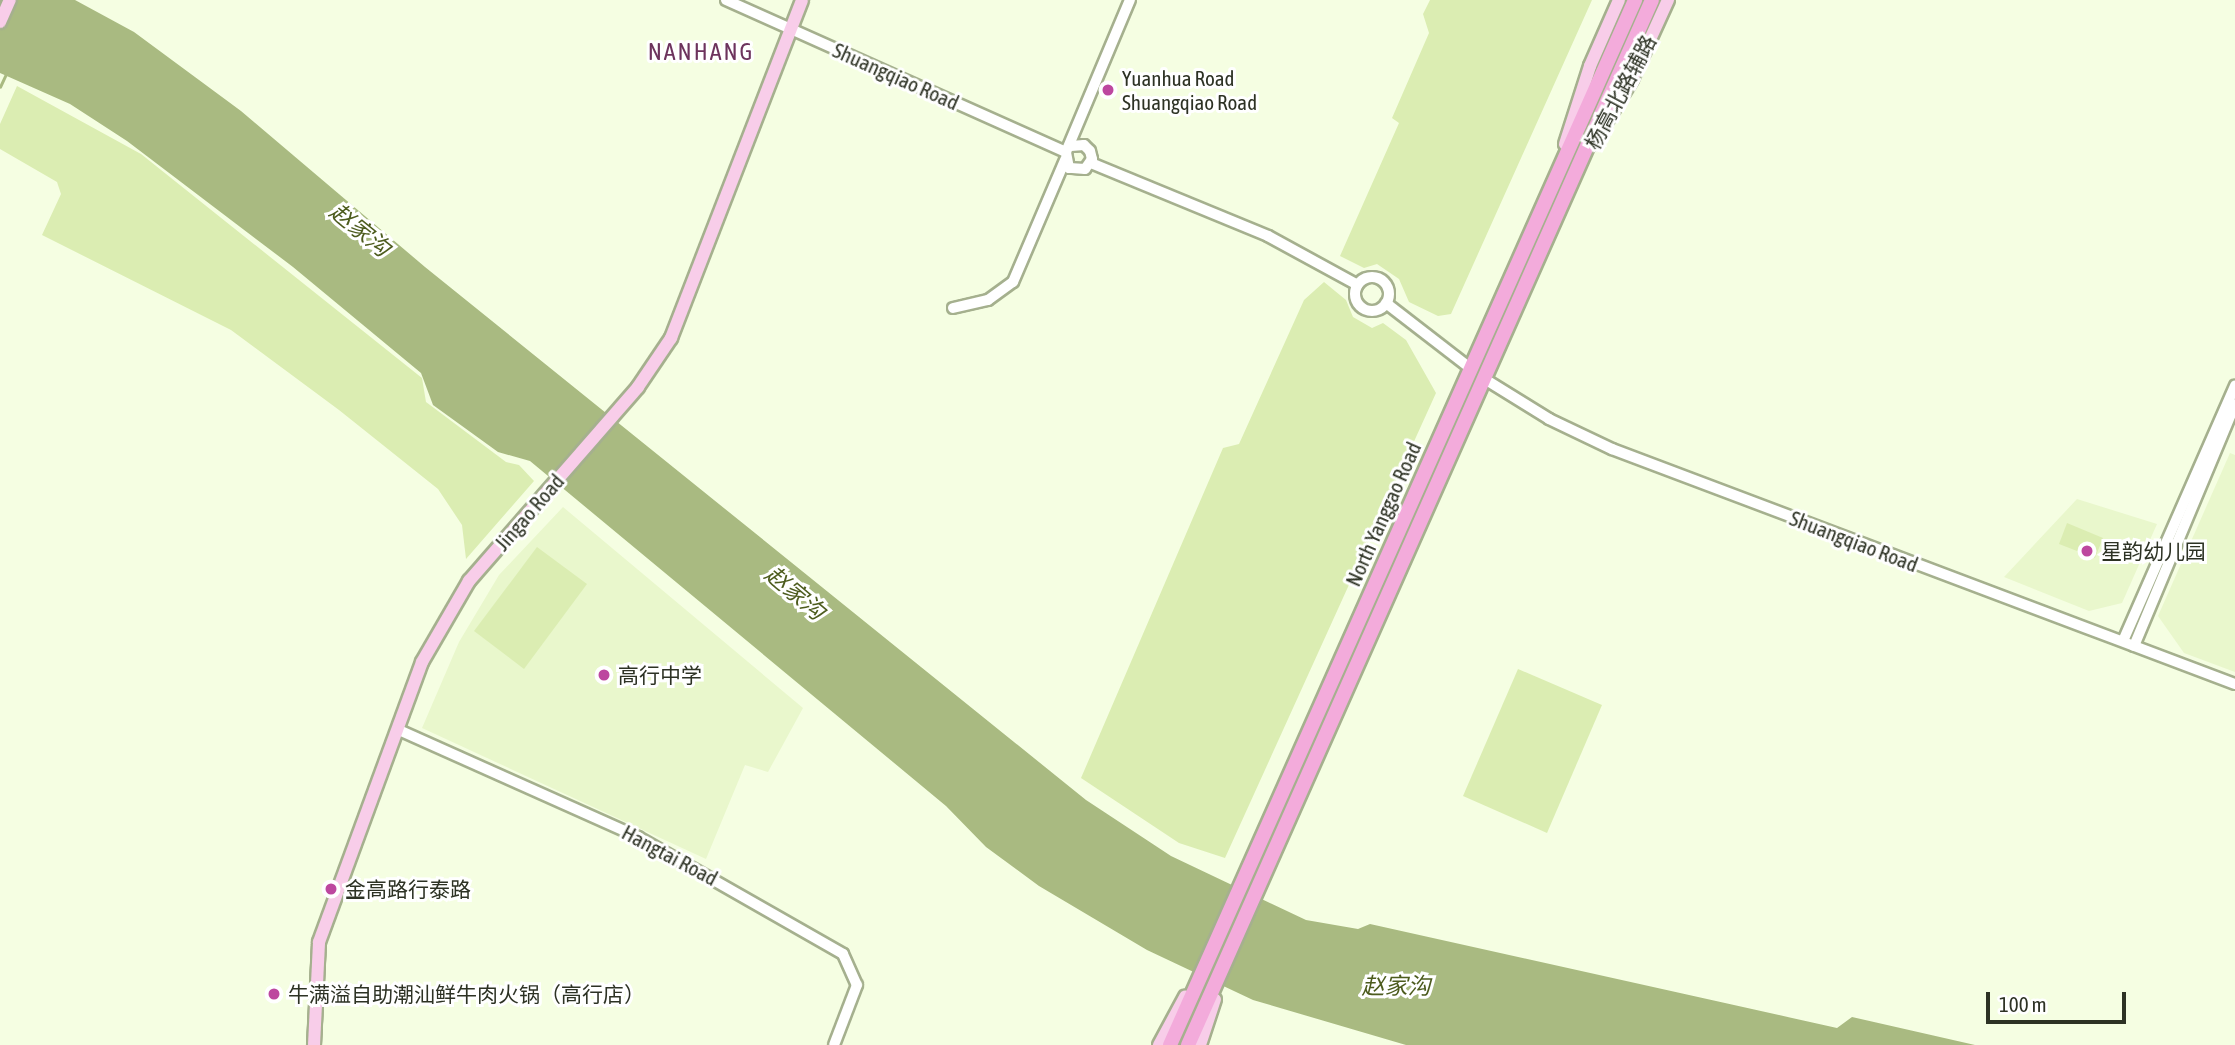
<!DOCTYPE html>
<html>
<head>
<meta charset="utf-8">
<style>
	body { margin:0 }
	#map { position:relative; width:2235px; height:1045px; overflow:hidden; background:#f5fee2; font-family:"Asap Condensed","Noto Sans SC",sans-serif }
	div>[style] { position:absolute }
	.built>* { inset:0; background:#e9f7cc }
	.green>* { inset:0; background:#dbedb2 }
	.water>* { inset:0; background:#a9ba81 }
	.stream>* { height:2.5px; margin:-1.25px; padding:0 1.25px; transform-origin:1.25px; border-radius:1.25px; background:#a9ba81 }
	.roads { filter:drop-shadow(2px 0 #a5b08e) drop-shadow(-2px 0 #a5b08e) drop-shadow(0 2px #a5b08e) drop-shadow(0 -2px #a5b08e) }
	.minor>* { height:10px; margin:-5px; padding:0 5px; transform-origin:5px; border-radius:5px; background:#fff }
	.minor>.ring { margin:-5px; padding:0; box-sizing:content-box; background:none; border:10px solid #fff; border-radius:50% }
	.major>* { height:12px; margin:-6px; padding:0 6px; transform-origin:6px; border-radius:6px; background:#f8cde9 }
	.highway>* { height:14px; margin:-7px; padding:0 7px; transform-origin:7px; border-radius:7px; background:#f3abdb }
	.dots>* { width:19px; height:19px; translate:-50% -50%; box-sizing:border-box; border:4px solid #fff; border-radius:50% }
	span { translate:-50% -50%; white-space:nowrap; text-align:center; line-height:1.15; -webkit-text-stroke:6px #fff; paint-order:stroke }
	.street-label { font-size:21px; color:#2d3224 }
	.poi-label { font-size:21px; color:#2d3224 }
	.left { translate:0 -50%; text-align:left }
	.water-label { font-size:23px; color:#4d5c1e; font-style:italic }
	.quarter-label { font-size:24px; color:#6d335d; letter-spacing:2px }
	.scale { position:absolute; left:1986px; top:992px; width:140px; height:32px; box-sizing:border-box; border:4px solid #2d3224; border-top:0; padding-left:9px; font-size:21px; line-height:24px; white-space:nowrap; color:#2d3224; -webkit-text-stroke:5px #fff; paint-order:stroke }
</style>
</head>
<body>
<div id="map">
	<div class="built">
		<i style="clip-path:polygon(2230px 453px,2235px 455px,2235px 672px,2184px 653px,2158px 616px)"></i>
		<i style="clip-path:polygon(2077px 499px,2157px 524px,2122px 603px,2089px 611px,2004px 577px)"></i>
		<i style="clip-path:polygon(563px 507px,803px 708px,768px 772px,745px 765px,706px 859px,422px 728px,459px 642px,499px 575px)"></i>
	</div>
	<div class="green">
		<i style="clip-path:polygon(1430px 0,1592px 0,1451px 314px,1438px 316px,1409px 302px,1399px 279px,1377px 264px,1364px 268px,1340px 256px,1399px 123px,1392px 118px,1429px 33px,1423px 14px)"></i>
		<i style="clip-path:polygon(17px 86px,141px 154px,422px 378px,426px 402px,506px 462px,519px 465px,534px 481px,466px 559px,462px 525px,438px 489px,339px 410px,231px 330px,42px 235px,61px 194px,57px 182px,0 149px,0 124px)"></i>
		<i style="clip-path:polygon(1324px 282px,1346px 300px,1353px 317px,1372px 328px,1383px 323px,1406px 340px,1436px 393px,1225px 858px,1179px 843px,1081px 778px,1223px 448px,1239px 444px,1304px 300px)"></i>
		<i style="clip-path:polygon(2067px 523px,2103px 538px,2095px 558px,2059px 544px)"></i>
		<i style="clip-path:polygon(537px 547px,587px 584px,524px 669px,474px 631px)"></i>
		<i style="clip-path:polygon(1518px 669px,1602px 705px,1547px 833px,1463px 796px)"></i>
	</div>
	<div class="water">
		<i style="clip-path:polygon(0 0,75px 0,134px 32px,241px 111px,425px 267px,1086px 800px,1171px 856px,1306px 920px,1358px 929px,1370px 924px,1837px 1028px,1852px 1017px,1975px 1045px,1406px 1045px,1253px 1000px,1147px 950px,1039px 886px,986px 847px,946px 806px,530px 461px,498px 452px,433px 405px,421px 373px,293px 267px,127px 141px,70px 104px,0 73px)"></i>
	</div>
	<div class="stream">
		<i style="left:0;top:87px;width:14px;rotate:-65deg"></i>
	</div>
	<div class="roads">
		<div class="minor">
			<i style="left:726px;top:0;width:372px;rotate:24.1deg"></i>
			<i style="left:1071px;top:146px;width:13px;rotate:-4deg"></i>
			<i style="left:1084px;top:145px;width:8px;rotate:45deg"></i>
			<i style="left:1090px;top:151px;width:8px;rotate:76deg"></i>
			<i style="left:1092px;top:159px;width:12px;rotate:125deg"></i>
			<i style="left:1085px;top:169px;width:16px;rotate:-176deg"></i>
			<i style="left:1069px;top:168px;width:16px;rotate:-101deg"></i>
			<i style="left:1066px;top:152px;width:165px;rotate:-67.2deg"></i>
			<i style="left:1091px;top:163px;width:191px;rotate:22.4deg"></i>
			<i style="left:1268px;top:236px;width:102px;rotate:28.6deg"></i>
			<i class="ring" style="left:1355px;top:277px;width:24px;height:24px"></i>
			<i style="left:1386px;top:303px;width:106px;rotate:37.7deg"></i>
			<i style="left:953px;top:308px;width:36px;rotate:-13deg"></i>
			<i style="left:988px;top:300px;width:31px;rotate:-36deg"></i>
			<i style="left:1013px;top:282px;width:133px;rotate:-66.9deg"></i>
			<i style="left:1483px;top:378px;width:78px;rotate:31.8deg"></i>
			<i style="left:1549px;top:419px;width:70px;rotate:25.5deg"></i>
			<i style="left:1612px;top:449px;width:666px;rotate:20.67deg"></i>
			<i style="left:2123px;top:641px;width:279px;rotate:-66.3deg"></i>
			<i style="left:2134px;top:646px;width:262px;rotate:-67.3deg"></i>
			<i style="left:399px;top:730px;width:262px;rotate:24.1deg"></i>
			<i style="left:638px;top:837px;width:236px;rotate:29.7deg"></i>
			<i style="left:843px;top:954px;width:34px;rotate:66deg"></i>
			<i style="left:857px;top:985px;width:64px;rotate:111deg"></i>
		</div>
		<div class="major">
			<i style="left:0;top:22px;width:24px;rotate:-66deg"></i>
			<i style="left:1565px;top:144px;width:82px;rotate:-72.2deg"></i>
			<i style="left:1590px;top:66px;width:72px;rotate:-66.3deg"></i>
			<i style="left:1593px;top:144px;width:76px;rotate:-59deg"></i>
			<i style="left:1632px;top:79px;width:87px;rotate:-65.5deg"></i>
			<i style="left:314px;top:1045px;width:103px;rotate:-87.2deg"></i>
			<i style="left:319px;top:942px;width:298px;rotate:-69.8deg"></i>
			<i style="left:422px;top:662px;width:94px;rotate:-59.9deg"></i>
			<i style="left:469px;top:581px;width:257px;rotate:-48.9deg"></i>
			<i style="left:638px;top:387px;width:59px;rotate:-56deg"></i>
			<i style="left:671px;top:338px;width:362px;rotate:-68.8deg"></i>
			<i style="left:1159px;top:1045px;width:55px;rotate:-61.6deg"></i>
			<i style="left:1200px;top:1045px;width:48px;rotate:-71.9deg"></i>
		</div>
		<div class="highway">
			<i style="left:1170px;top:1045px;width:1144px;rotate:-66.01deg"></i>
			<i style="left:1188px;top:1045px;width:1143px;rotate:-66.06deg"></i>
		</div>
	</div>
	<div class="dots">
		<i style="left:1108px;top:90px;background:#bd479f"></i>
		<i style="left:2087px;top:551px;background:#bd479f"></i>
		<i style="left:604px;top:675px;background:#bd479f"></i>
		<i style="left:331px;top:889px;background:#bd479f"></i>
		<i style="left:274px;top:994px;background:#bd479f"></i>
	</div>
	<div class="street-label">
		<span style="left:896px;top:76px;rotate:24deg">Shuangqiao Road</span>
		<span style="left:1620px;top:92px;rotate:-62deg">杨高北路辅路</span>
		<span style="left:529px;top:512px;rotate:-49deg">Jingao Road</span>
		<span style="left:1383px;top:514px;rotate:-66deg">North Yanggao Road</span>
		<span style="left:1854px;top:541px;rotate:21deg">Shuangqiao Road</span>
		<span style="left:670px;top:855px;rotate:28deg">Hangtai Road</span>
	</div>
	<div class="poi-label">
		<span class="left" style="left:1122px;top:90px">Yuanhua Road<br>Shuangqiao Road</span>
		<span class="left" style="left:2101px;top:551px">星韵幼儿园</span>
		<span class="left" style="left:618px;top:675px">高行中学</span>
		<span class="left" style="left:345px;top:889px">金高路行泰路</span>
		<span class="left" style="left:288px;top:994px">牛满溢自助潮汕鲜牛肉火锅（高行店）</span>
	</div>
	<div class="water-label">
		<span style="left:360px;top:230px;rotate:39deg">赵家沟</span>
		<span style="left:795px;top:593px;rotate:40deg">赵家沟</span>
		<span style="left:1396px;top:986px">赵家沟</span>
	</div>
	<div class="quarter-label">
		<span style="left:701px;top:52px">NANHANG</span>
	</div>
	<div class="scale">100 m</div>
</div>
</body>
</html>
